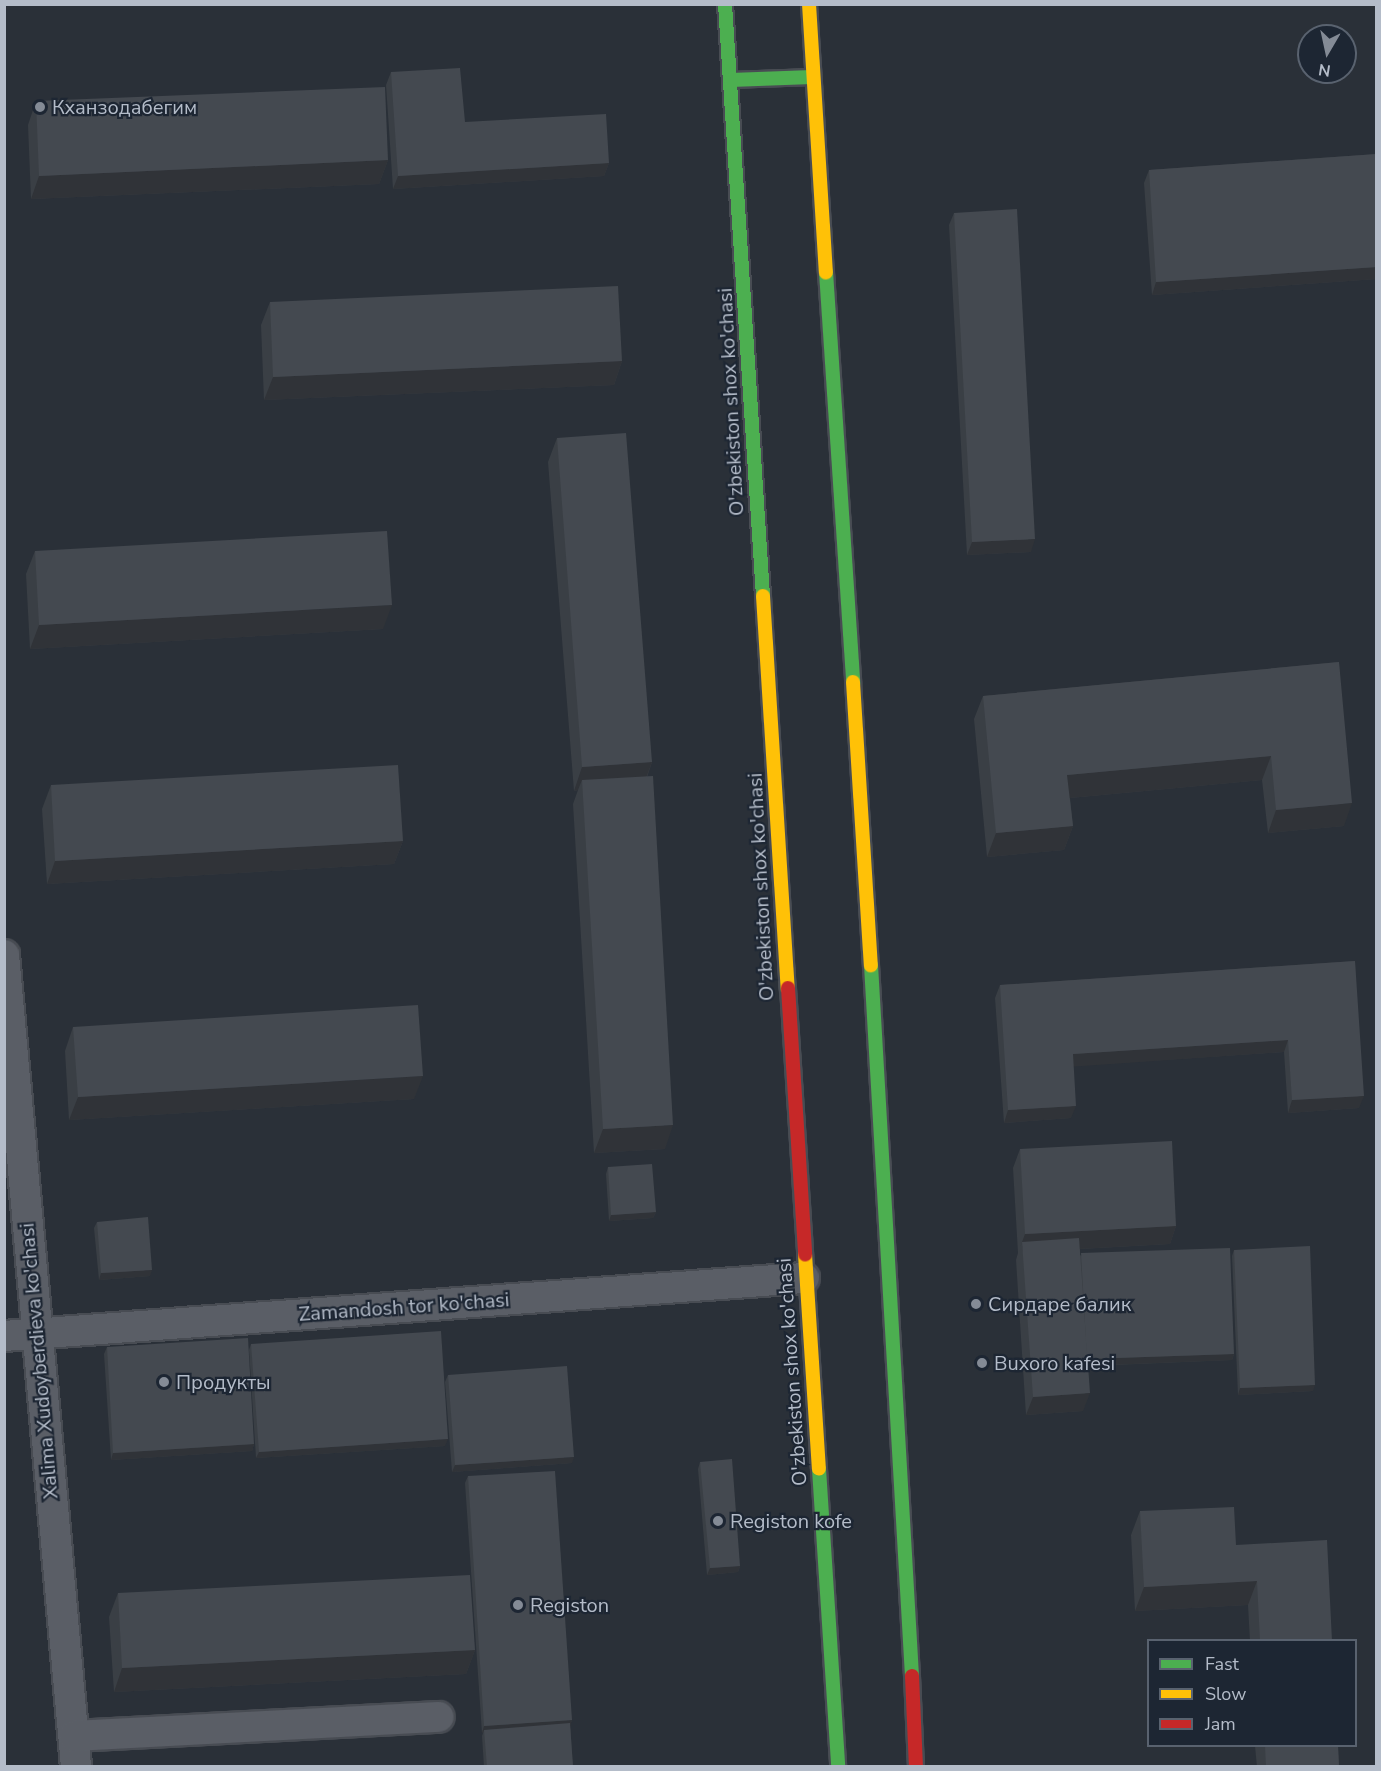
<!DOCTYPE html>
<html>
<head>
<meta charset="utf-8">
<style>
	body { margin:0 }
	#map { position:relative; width:1381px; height:1771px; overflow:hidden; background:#2a3038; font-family:"Nunito Sans",sans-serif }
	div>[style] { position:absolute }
	.roads { filter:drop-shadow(2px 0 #484c53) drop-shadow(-2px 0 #484c53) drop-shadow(0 2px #484c53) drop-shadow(0 -2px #484c53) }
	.street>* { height:30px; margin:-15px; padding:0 15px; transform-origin:15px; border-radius:15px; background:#5a5e66 }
	.fast>* { height:14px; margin:-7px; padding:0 7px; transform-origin:7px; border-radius:7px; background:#4caf50 }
	.slow>* { height:14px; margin:-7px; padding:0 7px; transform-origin:7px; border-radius:7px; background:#ffc107 }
	.jam>* { height:14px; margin:-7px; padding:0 7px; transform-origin:7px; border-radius:7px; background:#c62828 }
	.wall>* { inset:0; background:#3a3f45 }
	.shaded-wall>* { inset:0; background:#303338 }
	.building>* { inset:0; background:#444950 }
	.dots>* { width:16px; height:16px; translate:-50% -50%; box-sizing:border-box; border:3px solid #1d2633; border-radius:50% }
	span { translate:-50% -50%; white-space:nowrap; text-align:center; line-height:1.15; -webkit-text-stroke:4.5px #1d2633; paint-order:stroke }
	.poi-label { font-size:20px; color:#b4bcc9 }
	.left { translate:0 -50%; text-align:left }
	.street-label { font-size:20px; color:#b4bcc9 }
	.frame { position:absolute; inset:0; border:6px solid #b4bcc9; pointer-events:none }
	.legend { position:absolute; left:1147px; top:1639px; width:210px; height:108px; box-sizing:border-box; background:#1d2633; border:2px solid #59626f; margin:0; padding:8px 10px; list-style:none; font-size:18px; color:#b4bcc9 }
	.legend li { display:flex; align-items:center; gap:12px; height:30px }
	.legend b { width:30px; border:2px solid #59626f }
	.north { position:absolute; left:1297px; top:24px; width:60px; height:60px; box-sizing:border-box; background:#1d2633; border:2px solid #59626f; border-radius:50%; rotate:189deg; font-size:16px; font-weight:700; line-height:24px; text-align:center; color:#b4bcc9 }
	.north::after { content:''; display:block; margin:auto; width:21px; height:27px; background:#848b96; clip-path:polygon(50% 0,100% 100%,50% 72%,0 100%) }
</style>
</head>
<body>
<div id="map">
	<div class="roads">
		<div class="street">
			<i style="left:4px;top:955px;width:814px;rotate:84.93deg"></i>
			<i style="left:4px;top:1336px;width:802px;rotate:-4.15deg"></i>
			<i style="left:74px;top:1736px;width:365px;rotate:-3deg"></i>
		</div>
		<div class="fast">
			<i style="left:725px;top:4px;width:593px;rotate:86.33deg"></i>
			<i style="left:731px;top:80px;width:81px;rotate:-2.1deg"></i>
			<i style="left:826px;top:272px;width:411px;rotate:86.2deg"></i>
			<i style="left:871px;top:965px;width:712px;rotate:86.7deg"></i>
			<i style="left:819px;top:1469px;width:298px;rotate:86.3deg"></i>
		</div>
		<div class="slow">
			<i style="left:809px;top:4px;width:269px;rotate:86.4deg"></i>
			<i style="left:763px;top:596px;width:393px;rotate:86.4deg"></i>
			<i style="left:853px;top:682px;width:284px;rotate:86.4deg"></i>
			<i style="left:805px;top:1254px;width:215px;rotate:86.3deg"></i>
		</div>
		<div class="jam">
			<i style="left:788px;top:988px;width:267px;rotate:86.3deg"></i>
			<i style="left:912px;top:1676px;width:90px;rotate:87.5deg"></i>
		</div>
	</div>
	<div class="wall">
		<i style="clip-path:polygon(391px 72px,465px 122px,609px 163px,604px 176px,393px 189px,386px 85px)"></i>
		<i style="clip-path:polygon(36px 101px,388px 160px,379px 184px,31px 199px,28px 125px)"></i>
		<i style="clip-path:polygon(1377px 154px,1377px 279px,1152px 295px,1144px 183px,1149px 170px)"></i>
		<i style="clip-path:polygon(954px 213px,1031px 552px,967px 555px,949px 225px)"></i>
		<i style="clip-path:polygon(270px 302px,622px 361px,614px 385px,264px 400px,261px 325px)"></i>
		<i style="clip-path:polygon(557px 438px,652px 762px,647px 777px,665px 1149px,594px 1153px,573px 804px,578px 790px,574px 791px,548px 462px)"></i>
		<i style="clip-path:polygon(35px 551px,383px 629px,30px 649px,26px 574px)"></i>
		<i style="clip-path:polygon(1339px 662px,1344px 826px,1268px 833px,1262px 780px,1070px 798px,1073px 826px,1064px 850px,987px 857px,974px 719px,983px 696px)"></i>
		<i style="clip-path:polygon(51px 785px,403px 841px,394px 864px,47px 884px,42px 809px)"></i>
		<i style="clip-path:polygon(1355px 961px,1359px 1108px,1288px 1113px,1284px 1052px,1073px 1066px,1071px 1118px,1004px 1123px,995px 998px,1000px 985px)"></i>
		<i style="clip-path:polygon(73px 1027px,414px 1099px,69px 1120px,65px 1051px)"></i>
		<i style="clip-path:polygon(1020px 1149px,1176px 1226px,1170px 1244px,1080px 1249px,1080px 1255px,1234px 1354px,1232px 1360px,1088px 1366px,1083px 1411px,1026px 1415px,1016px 1260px,1018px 1253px,1013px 1168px)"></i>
		<i style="clip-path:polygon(608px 1167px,656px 1212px,653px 1218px,609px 1221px,606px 1174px)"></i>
		<i style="clip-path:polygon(97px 1222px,150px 1276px,99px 1280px,94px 1228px)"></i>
		<i style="clip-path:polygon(1234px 1250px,1313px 1391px,1238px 1395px,1232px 1256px)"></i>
		<i style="clip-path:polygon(251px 1344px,445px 1446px,256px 1458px,249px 1350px)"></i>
		<i style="clip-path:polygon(107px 1347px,254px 1444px,252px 1451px,111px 1460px,104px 1354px)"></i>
		<i style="clip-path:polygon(448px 1375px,572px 1463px,452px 1472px,445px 1382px)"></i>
		<i style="clip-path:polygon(700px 1462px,740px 1566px,738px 1572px,707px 1575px,698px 1469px)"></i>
		<i style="clip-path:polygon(468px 1476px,572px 1720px,570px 1725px,573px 1767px,484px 1767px,482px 1736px,483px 1733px,482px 1733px,465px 1483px)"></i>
		<i style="clip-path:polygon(1140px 1511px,1236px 1545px,1332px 1641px,1250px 1641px,1248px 1605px,1135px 1611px,1131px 1535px)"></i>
		<i style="clip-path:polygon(118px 1593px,475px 1650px,466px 1674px,114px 1692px,109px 1617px)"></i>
		<i style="clip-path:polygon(1255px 1746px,1338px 1746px,1339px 1767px,1257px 1767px)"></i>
	</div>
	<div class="shaded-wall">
		<i style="clip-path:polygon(388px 160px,379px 184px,31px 199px,39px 176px)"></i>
		<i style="clip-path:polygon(609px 163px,604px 176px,393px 189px,398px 176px)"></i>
		<i style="clip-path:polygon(1377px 267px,1377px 279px,1152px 295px,1156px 282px)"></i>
		<i style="clip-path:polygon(622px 361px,614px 385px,264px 400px,273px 377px)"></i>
		<i style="clip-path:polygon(1035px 539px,1031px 552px,967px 555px,972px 542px)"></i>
		<i style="clip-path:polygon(392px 605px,383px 629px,30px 649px,39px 625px)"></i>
		<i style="clip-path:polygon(1271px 756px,1262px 780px,1059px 799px,1067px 775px)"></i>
		<i style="clip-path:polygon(652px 762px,643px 786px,582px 780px,578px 790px,574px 791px,582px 767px)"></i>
		<i style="clip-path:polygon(1352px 803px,1344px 826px,1268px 833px,1276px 810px)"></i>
		<i style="clip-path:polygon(1073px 826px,1064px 850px,987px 857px,996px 833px)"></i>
		<i style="clip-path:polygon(403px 841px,394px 864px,47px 884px,55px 861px)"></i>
		<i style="clip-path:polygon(1288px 1040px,1284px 1052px,1068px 1067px,1073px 1054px)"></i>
		<i style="clip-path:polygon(423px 1076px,414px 1099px,69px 1120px,78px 1097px)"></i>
		<i style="clip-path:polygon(1364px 1096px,1359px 1108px,1288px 1113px,1292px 1100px)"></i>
		<i style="clip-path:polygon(1076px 1106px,1071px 1118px,1004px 1123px,1008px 1110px)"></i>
		<i style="clip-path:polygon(673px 1125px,665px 1149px,594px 1153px,603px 1129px)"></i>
		<i style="clip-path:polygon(656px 1212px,653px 1218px,609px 1221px,611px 1215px)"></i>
		<i style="clip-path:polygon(1176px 1226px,1170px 1244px,1023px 1252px,1022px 1242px,1018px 1253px,1025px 1234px)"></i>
		<i style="clip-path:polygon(152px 1270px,150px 1276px,99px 1280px,101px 1273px)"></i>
		<i style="clip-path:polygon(1234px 1354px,1232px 1360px,1082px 1366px,1085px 1359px)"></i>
		<i style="clip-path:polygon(1315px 1385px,1313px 1391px,1238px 1395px,1240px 1388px)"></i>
		<i style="clip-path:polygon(1090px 1393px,1083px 1411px,1026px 1415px,1033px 1397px)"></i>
		<i style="clip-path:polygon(448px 1439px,445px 1446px,256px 1458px,259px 1452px)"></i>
		<i style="clip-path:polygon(254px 1444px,252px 1451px,111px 1460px,113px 1453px)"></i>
		<i style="clip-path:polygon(574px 1457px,572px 1463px,452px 1472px,455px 1465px)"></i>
		<i style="clip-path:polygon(740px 1566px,738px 1572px,707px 1575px,710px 1568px)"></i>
		<i style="clip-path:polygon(1257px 1581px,1248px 1605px,1135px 1611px,1144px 1587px)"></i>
		<i style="clip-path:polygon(475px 1650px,466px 1674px,114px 1692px,122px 1668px)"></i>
		<i style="clip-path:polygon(572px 1720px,570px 1727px,484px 1730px,483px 1733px,482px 1733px,484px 1726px)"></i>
	</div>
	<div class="building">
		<i style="clip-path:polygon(460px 68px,465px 122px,606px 114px,609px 163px,398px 176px,391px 72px)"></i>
		<i style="clip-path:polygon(385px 87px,388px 160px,39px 176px,36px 101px)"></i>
		<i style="clip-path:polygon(1377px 154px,1377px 267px,1156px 282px,1149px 170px)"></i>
		<i style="clip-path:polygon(1017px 209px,1035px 539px,972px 542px,954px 213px)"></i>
		<i style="clip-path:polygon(618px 286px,622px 361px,273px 377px,270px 302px)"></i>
		<i style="clip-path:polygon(626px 433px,652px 762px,582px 767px,557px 438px)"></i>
		<i style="clip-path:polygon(387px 531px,392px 605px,39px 625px,35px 551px)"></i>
		<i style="clip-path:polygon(1339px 662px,1352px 803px,1276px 810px,1271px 756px,1067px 775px,1073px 826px,996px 833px,983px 696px)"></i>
		<i style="clip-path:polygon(398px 765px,403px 841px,55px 861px,51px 785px)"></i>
		<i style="clip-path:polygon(653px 776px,673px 1125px,603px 1129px,582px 780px)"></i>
		<i style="clip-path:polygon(1355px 961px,1364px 1096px,1292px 1100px,1288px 1040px,1073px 1054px,1076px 1106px,1008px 1110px,1000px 985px)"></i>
		<i style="clip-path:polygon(418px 1005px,423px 1076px,78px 1097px,73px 1027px)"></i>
		<i style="clip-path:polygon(1172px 1141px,1176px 1226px,1025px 1234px,1020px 1149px)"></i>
		<i style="clip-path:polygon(652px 1164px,656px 1212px,611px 1215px,608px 1167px)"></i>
		<i style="clip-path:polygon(148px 1217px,152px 1270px,101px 1273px,97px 1222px)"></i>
		<i style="clip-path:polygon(1079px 1238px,1090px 1393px,1033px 1397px,1022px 1242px)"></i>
		<i style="clip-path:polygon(1310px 1246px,1315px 1385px,1240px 1388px,1234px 1250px)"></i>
		<i style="clip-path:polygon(1230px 1248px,1234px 1354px,1087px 1359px,1081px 1253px)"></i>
		<i style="clip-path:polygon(441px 1331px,448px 1439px,259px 1452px,251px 1344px)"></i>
		<i style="clip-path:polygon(248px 1338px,254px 1444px,113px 1453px,107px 1347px)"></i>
		<i style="clip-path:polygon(567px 1366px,574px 1457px,455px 1465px,448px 1375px)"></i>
		<i style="clip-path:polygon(732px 1459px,740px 1566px,710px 1568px,700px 1462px)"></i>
		<i style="clip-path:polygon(555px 1471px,572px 1720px,484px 1726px,468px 1476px)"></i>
		<i style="clip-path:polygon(1234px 1507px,1236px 1545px,1327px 1540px,1332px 1641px,1260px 1641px,1257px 1581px,1144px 1587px,1140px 1511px)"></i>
		<i style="clip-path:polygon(470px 1575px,475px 1650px,122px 1668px,118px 1593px)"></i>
		<i style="clip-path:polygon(570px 1723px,573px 1767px,487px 1767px,484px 1730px)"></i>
		<i style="clip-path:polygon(1265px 1746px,1338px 1746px,1339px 1767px,1266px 1767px)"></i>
	</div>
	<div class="dots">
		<i style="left:40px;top:107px;background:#848b96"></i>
		<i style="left:976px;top:1304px;background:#848b96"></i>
		<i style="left:982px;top:1363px;background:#848b96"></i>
		<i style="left:164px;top:1382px;background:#848b96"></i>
		<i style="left:718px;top:1521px;background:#848b96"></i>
		<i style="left:518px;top:1605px;background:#848b96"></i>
	</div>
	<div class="poi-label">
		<span class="left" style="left:52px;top:107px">Кханзодабегим</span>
		<span class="left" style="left:988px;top:1304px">Сирдаре балик</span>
		<span class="left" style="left:994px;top:1363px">Buxoro kafesi</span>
		<span class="left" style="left:176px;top:1382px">Продукты</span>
		<span class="left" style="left:730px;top:1521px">Registon kofe</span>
		<span class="left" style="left:530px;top:1605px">Registon</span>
	</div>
	<div class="street-label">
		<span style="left:731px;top:402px;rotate:-93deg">O'zbekiston shox ko'chasi</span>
		<span style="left:761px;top:887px;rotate:-93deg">O'zbekiston shox ko'chasi</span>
		<span style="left:404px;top:1307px;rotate:-4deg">Zamandosh tor ko'chasi</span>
		<span style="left:39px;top:1361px;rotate:-95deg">Xalima Xudoyberdieva ko'chasi</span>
		<span style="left:792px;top:1372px;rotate:-94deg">O'zbekiston shox ko'chasi</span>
	</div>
	<div class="frame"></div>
	<ul class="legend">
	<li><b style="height:8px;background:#4caf50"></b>Fast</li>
	<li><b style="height:8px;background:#ffc107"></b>Slow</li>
	<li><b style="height:8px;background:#c62828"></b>Jam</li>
	</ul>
	<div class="north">N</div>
</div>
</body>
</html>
